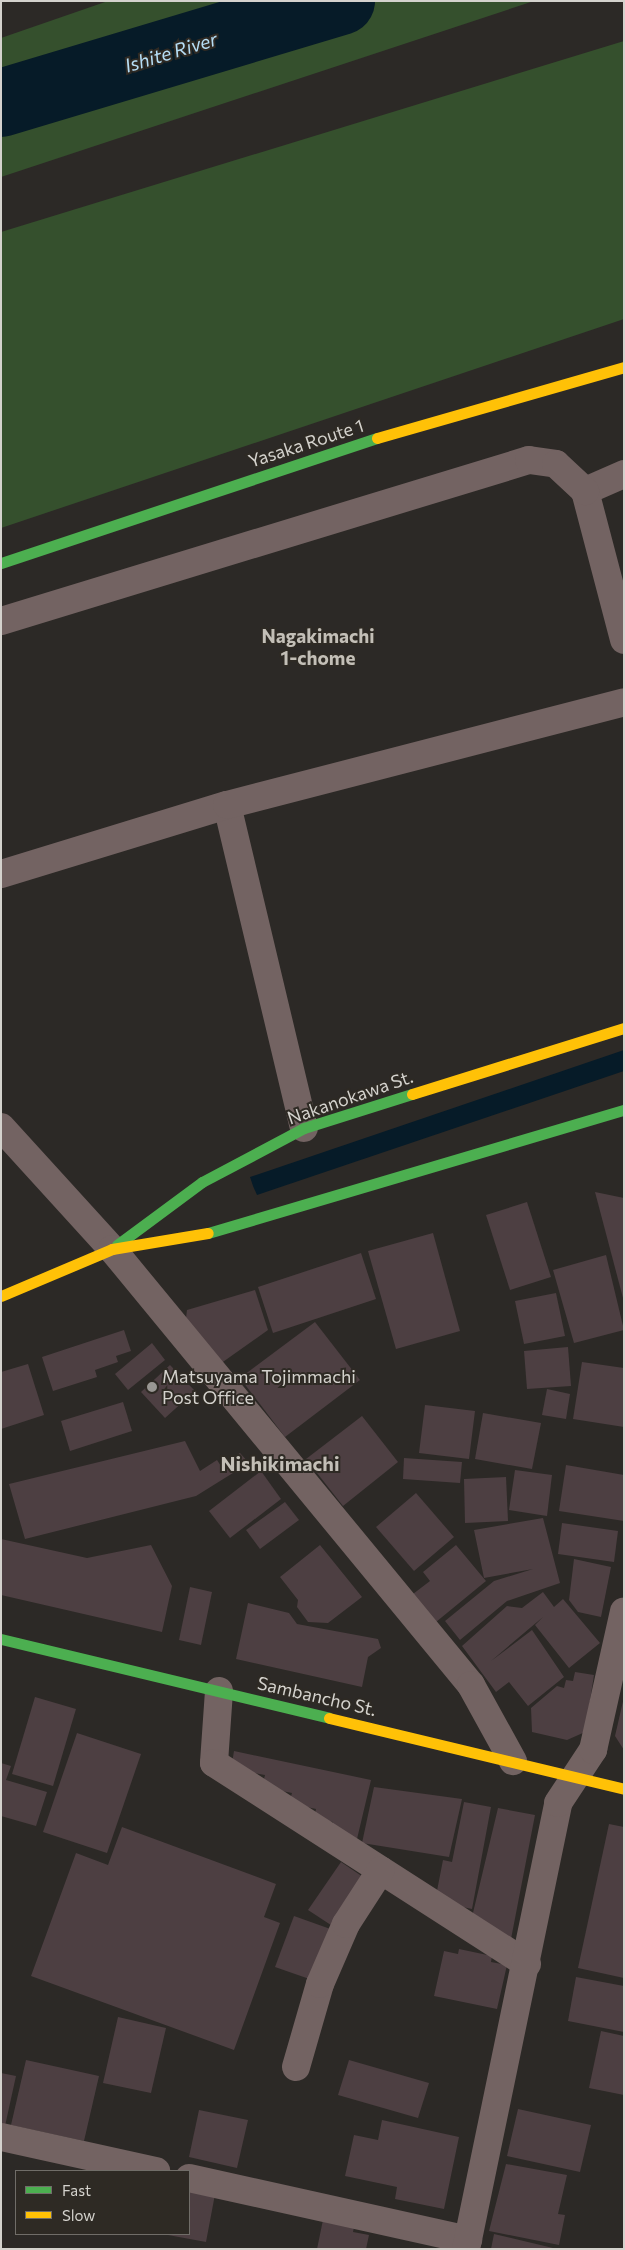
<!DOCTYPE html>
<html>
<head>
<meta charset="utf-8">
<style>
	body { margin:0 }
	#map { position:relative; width:625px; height:2250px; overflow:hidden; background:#2c2926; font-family:Commissioner,sans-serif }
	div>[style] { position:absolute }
	.green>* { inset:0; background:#35502d }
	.water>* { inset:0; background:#061b28 }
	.river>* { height:68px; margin:-34px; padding:0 34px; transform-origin:34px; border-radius:34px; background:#061b28 }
	.building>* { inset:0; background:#4d3f42 }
	.street>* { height:28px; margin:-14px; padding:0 14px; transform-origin:14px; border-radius:14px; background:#736362 }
	.fast>* { height:11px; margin:-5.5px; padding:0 5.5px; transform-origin:5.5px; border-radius:5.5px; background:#4caf50 }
	.slow>* { height:11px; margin:-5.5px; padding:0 5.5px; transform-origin:5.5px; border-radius:5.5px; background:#ffc107 }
	.dots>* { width:14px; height:14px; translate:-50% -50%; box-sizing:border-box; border:2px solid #2e2a24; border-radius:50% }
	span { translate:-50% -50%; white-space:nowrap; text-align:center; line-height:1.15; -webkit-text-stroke:4px #2e2a24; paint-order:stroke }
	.street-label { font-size:18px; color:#d4d2cd }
	.poi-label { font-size:18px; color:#d4d2cd }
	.left { translate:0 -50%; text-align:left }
	.water-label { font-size:19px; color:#b6def6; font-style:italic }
	.neighbourhood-label { font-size:19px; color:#c3bfb7; font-weight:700 }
	.quarter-label { font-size:20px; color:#c3bfb7; font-weight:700 }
	.frame { position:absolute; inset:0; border:2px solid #d4d2cd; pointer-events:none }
	.legend { position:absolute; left:15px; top:2170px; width:175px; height:65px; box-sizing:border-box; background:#2e2a24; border:1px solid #706d68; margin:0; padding:6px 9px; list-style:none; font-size:15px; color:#d4d2cd }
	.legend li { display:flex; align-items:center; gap:10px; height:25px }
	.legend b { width:25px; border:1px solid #706d68 }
</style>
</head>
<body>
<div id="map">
	<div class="green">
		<i style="clip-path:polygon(108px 1px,534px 1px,1px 177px,1px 38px)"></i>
		<i style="clip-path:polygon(624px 41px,624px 319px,1px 528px,1px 232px)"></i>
	</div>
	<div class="water">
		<i style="clip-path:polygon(624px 1050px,624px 1071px,257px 1195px,253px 1186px,250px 1177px)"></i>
	</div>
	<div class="river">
		<i style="left:1px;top:103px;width:355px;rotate:-16.7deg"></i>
	</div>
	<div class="building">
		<i style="clip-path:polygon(595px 1192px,624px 1198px,624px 1298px,623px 1298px)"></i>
		<i style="clip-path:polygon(527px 1202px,551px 1277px,510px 1290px,486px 1215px)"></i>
		<i style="clip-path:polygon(433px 1233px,460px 1331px,396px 1349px,368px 1251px)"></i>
		<i style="clip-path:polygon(361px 1253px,376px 1299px,273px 1333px,258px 1287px)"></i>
		<i style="clip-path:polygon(606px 1255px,624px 1330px,574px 1343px,553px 1270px)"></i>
		<i style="clip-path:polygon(255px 1290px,268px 1330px,220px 1364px,186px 1318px,187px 1310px)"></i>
		<i style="clip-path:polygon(556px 1293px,565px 1336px,524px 1344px,515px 1301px)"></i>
		<i style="clip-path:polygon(315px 1322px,360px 1380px,285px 1437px,240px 1378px)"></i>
		<i style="clip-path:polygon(124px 1330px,131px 1351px,116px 1356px,118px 1362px,95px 1370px,97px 1377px,53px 1391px,42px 1357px)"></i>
		<i style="clip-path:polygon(152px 1343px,165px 1360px,128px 1390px,115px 1374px)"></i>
		<i style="clip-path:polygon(568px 1347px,571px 1386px,527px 1389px,524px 1351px)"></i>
		<i style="clip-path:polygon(582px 1362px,624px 1368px,624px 1427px,573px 1419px)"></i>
		<i style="clip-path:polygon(28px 1364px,44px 1415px,1px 1429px,1px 1372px)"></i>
		<i style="clip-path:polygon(170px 1365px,195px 1391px,165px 1418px,141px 1392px)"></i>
		<i style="clip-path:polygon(547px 1389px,570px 1394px,566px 1419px,542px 1415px)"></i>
		<i style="clip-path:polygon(123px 1402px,132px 1431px,70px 1451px,61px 1421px)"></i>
		<i style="clip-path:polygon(425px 1405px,475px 1411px,469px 1459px,419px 1453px)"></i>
		<i style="clip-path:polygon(483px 1413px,541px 1423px,532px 1469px,475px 1459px)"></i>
		<i style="clip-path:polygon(362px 1416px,398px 1462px,343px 1506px,306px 1459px)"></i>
		<i style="clip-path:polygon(185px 1441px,200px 1471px,217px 1460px,221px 1466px,240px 1453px,249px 1463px,196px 1496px,25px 1539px,9px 1484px)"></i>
		<i style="clip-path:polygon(404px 1458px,462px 1462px,460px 1483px,403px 1479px)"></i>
		<i style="clip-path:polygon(566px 1465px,624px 1475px,624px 1521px,559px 1511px)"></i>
		<i style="clip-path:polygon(515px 1470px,552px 1475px,547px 1516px,509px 1510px)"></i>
		<i style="clip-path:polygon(261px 1471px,281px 1499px,230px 1538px,209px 1511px)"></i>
		<i style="clip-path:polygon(506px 1477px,508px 1521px,465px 1523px,464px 1479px)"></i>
		<i style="clip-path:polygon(416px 1493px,454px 1537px,414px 1571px,376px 1527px)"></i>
		<i style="clip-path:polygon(285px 1502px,299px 1520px,260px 1549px,246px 1530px)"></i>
		<i style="clip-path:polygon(543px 1518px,560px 1583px,507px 1601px,460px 1640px,445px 1621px,494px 1581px,533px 1569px,484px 1578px,474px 1530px)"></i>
		<i style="clip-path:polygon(562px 1523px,618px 1531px,614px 1562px,558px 1554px)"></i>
		<i style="clip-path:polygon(1px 1539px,87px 1558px,151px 1545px,172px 1586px,162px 1632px,1px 1595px)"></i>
		<i style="clip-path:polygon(320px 1545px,362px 1597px,328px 1623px,308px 1622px,297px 1607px,298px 1600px,280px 1577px)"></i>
		<i style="clip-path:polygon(456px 1545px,486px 1581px,436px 1622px,413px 1594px,430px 1581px,423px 1572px)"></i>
		<i style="clip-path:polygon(574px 1559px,611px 1567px,601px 1617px,578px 1612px,569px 1600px)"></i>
		<i style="clip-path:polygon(190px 1587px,212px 1592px,201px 1645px,179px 1640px)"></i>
		<i style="clip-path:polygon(543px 1592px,554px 1607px,563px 1599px,600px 1643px,569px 1668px,535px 1625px,543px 1617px,491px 1661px,532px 1630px,564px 1677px,528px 1706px,509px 1682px,496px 1692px,462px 1646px,507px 1606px,522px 1608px)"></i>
		<i style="clip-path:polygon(248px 1603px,289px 1613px,297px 1624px,378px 1639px,381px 1648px,368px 1657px,362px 1687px,236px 1659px)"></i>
		<i style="clip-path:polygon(575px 1672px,594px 1675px,585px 1732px,567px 1740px,532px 1732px,531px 1708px,557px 1686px,564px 1688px,566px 1680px,573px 1681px)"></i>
		<i style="clip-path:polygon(35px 1697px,76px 1709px,53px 1786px,12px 1774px)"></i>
		<i style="clip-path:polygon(624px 1697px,624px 1750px,615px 1736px)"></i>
		<i style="clip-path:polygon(77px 1733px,141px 1754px,107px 1853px,43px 1832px)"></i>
		<i style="clip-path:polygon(234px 1751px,371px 1780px,357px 1839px,331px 1833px,333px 1822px,314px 1819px,316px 1809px,289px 1803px,292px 1793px,262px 1787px,265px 1775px,231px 1769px)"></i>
		<i style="clip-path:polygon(1px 1763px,11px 1766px,6px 1780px,47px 1792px,36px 1826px,1px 1816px)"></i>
		<i style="clip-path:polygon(374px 1787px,462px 1799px,449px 1857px,362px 1843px)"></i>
		<i style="clip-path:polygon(464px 1802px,491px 1807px,472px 1909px,435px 1901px,443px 1860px,452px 1862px)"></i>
		<i style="clip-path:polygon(498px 1808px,535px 1815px,511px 1939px,482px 1933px,484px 1920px,472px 1917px)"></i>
		<i style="clip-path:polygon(609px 1824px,624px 1827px,624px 1978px,578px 1968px)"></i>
		<i style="clip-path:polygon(122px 1827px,276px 1884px,264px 1917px,280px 1923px,234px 2050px,31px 1976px,76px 1853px,108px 1865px)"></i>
		<i style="clip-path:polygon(341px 1862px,369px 1881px,337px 1929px,308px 1910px)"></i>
		<i style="clip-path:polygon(294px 1916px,336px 1931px,318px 1982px,275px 1967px)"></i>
		<i style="clip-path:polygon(459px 1949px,492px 1956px,491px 1962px,507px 1965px,497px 2009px,434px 1996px,444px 1951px,458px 1954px)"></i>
		<i style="clip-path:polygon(576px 1977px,624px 1986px,624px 2032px,568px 2021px)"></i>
		<i style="clip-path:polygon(118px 2017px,166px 2028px,151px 2093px,103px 2083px)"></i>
		<i style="clip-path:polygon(601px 2031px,624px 2036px,624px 2095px,589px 2088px)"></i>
		<i style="clip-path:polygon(26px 2060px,99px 2076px,84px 2141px,11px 2125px)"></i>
		<i style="clip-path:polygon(349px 2060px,429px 2083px,418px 2118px,338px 2095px)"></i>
		<i style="clip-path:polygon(1px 2073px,16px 2076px,5px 2126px,1px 2125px)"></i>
		<i style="clip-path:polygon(518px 2109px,591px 2125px,580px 2172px,507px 2156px)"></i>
		<i style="clip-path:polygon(199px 2110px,248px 2120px,237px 2168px,189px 2157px)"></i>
		<i style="clip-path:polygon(382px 2120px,459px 2137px,444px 2209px,395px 2199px,397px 2187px,345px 2176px,354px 2135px,378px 2140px)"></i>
		<i style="clip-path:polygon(506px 2164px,567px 2175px,558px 2214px,565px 2215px,559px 2245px,489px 2231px)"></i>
		<i style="clip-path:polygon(189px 2183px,216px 2189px,206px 2242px,168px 2235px,189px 2234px)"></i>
		<i style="clip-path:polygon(324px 2215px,355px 2222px,353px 2232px,369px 2235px,366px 2249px,317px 2249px)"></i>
		<i style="clip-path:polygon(494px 2234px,553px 2248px,553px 2249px,491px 2249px)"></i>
	</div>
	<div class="street">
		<i style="left:624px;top:474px;width:43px;rotate:156.4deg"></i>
		<i style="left:585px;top:491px;width:154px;rotate:75.3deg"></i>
		<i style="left:1px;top:621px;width:552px;rotate:-16.96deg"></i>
		<i style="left:529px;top:460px;width:27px;rotate:8deg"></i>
		<i style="left:556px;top:464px;width:40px;rotate:43deg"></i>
		<i style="left:227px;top:805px;width:332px;rotate:76.6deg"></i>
		<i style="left:1px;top:874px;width:236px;rotate:-17deg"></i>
		<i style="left:227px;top:805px;width:410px;rotate:-14.5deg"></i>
		<i style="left:1px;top:1127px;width:165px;rotate:47.7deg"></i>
		<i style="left:112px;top:1249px;width:565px;rotate:50.53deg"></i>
		<i style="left:471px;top:1685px;width:87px;rotate:61.1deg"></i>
		<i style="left:219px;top:1691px;width:72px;rotate:94deg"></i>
		<i style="left:214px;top:1763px;width:372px;rotate:32.7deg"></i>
		<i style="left:296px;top:2067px;width:86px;rotate:-73.9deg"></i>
		<i style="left:320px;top:1984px;width:65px;rotate:-66.6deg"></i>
		<i style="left:346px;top:1924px;width:64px;rotate:-57.1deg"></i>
		<i style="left:1px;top:2137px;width:159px;rotate:12.4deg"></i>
		<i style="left:189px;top:2178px;width:286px;rotate:12.5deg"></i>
		<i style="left:466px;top:2249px;width:455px;rotate:-78.3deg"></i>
		<i style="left:558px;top:1803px;width:64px;rotate:-56.6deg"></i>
		<i style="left:593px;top:1750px;width:142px;rotate:-77.4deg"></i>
	</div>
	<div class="fast">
		<i style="left:1px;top:563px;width:396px;rotate:-18.4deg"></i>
		<i style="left:208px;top:1233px;width:434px;rotate:-16.5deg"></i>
		<i style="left:117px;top:1245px;width:106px;rotate:-36.5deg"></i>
		<i style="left:202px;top:1182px;width:115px;rotate:-27.9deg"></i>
		<i style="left:304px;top:1128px;width:113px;rotate:-17.5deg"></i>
		<i style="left:1px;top:1639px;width:337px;rotate:13.5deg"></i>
	</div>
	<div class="slow">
		<i style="left:377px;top:438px;width:257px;rotate:-16deg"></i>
		<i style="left:412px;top:1094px;width:222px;rotate:-17.3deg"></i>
		<i style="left:1px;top:1296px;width:121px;rotate:-22.9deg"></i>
		<i style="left:112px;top:1249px;width:97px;rotate:-9.5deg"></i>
		<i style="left:329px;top:1718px;width:303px;rotate:13.5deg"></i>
	</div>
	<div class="dots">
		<i style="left:152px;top:1387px;background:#999793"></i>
	</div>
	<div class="street-label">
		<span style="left:306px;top:443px;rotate:-18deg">Yasaka Route 1</span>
		<span style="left:350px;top:1097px;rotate:-19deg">Nakanokawa St.</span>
		<span style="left:317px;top:1696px;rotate:13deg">Sambancho St.</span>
	</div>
	<div class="poi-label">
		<span class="left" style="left:162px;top:1387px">Matsuyama Tojimmachi<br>Post Office</span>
	</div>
	<div class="water-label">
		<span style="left:171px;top:52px;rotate:-17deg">Ishite River</span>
	</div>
	<div class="neighbourhood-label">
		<span style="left:318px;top:647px">Nagakimachi<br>1-chome</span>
	</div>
	<div class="quarter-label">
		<span style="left:280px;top:1463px">Nishikimachi</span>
	</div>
	<div class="frame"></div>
	<ul class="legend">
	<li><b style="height:6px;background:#4caf50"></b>Fast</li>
	<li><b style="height:6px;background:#ffc107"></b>Slow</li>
	</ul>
</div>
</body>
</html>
